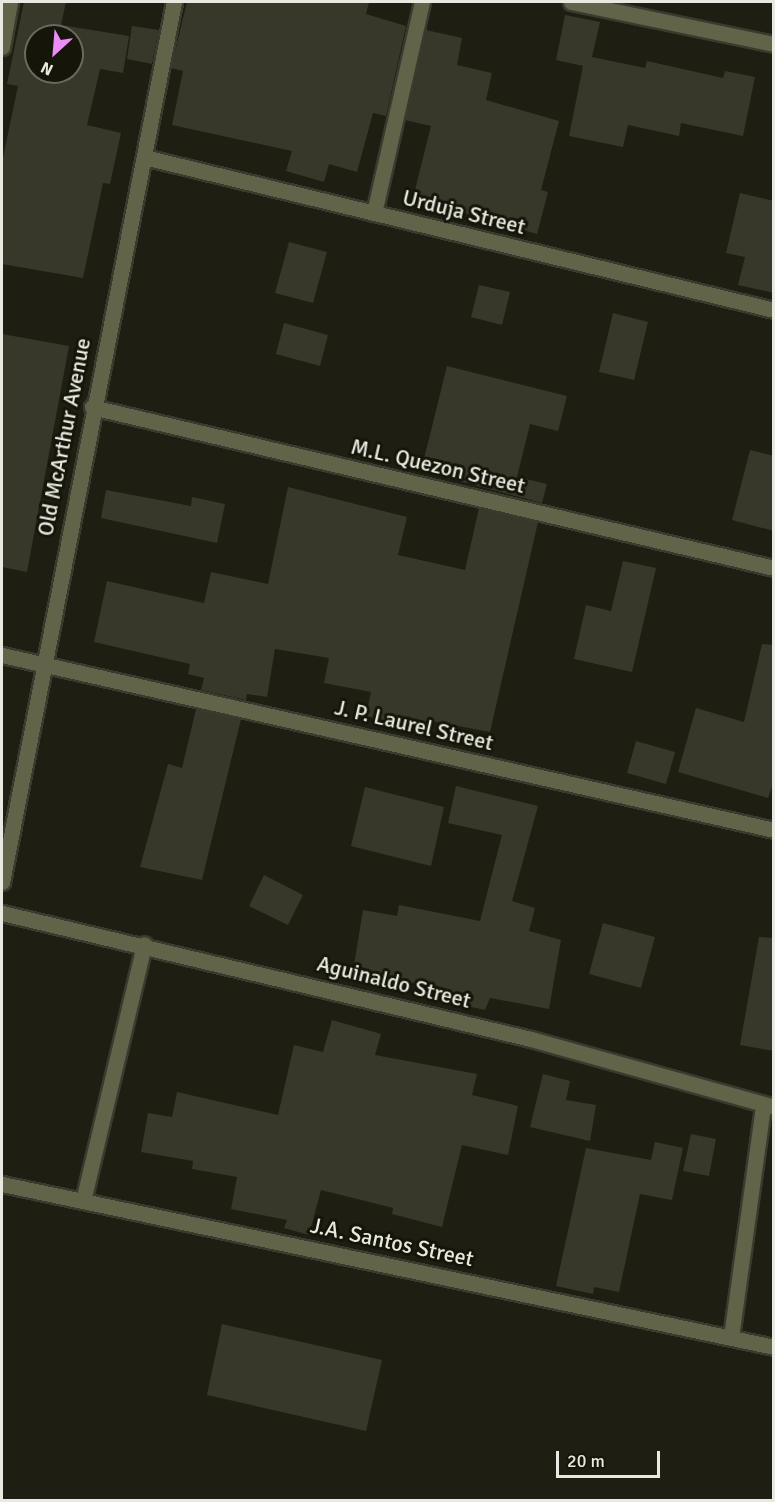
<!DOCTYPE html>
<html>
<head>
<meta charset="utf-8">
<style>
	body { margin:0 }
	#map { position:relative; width:775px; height:1502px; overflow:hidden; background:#1e1f12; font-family:Signika,sans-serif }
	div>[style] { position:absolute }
	.building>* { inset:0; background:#37382a }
	.roads { filter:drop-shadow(2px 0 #3a3b2f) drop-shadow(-2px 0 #3a3b2f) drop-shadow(0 2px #3a3b2f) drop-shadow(0 -2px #3a3b2f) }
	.minor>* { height:15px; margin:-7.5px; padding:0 7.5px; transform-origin:7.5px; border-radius:7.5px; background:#626449 }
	span { translate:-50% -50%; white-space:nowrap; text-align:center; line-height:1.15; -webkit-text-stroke:6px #151609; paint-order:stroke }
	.street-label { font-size:22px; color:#e8e9e1 }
	.frame { position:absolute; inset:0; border:3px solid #e8e9e1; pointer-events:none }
	.north { position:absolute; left:24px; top:24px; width:60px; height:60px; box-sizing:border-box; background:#151609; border:2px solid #696a5f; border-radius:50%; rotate:206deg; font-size:16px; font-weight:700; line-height:24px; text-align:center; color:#e8e9e1 }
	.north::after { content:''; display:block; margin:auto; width:21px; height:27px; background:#ec8cfb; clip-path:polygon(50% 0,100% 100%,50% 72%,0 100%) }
	.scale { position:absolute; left:556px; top:1451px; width:104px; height:27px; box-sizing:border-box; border:3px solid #e8e9e1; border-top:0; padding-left:8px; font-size:18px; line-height:21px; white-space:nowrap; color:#e8e9e1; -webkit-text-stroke:4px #151609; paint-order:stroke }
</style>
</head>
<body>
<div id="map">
	<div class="building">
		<i style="clip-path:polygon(evenodd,24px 2px,66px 2px,61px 25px,129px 36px,123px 73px,100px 69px,87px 125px,121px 133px,110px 184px,103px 183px,83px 278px,2px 264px,2px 162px,18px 86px,7px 84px,24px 2px,36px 36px,72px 36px,72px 72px,36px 72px,36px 36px)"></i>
		<i style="clip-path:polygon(187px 2px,369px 2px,366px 14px,406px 26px,386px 116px,373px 113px,357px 172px,329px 164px,324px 182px,286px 171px,292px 151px,172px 125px,183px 71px,171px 68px)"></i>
		<i style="clip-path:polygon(565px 15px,600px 22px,592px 57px,645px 68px,647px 61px,723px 78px,725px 71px,755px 77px,743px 136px,681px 123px,679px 136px,628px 125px,623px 147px,569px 136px,583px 66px,556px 60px)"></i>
		<i style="clip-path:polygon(132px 26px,159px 30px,152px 64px,127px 59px)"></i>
		<i style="clip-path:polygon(426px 30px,462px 38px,457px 65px,492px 73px,486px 100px,559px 121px,541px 190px,548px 192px,537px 234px,413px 198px,431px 126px,405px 120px)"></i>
		<i style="clip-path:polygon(740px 193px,774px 201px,774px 293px,738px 285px,745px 257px,726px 253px)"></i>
		<i style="clip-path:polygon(289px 242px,327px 252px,313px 303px,275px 293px)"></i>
		<i style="clip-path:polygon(479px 285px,510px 292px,502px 325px,471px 317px)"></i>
		<i style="clip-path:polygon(613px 313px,648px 322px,634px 380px,599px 372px)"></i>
		<i style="clip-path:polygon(284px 323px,328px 335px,320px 366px,276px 354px)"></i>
		<i style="clip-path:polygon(2px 334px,69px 346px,27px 572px,2px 567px)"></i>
		<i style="clip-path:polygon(447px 366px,567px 396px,558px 431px,530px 424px,517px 477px,547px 484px,542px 503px,421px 471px)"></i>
		<i style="clip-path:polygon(750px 450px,774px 456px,774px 531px,732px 520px)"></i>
		<i style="clip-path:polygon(288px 487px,407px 517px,398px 555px,465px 570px,479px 508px,538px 522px,490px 732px,427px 720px,425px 729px,366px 716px,371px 692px,324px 683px,329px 658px,275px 649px,267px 697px,247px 694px,246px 700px,201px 690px,204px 678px,188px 674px,190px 664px,94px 642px,107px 581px,204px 603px,211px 572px,268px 584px)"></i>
		<i style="clip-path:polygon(106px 490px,191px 506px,192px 497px,225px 504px,217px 543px,101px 518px)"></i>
		<i style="clip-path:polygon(623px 561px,656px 568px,632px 672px,574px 659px,586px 605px,611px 611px)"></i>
		<i style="clip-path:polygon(762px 644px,774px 645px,774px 781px,768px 798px,678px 772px,696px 708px,744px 722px)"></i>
		<i style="clip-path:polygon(196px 709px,241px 719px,202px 880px,140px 867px,168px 764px,182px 768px)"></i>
		<i style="clip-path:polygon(636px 741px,675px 752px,666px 784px,627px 773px)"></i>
		<i style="clip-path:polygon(456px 786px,538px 806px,512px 901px,535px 908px,529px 931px,561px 940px,549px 1009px,490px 998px,485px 1010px,426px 997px,429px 986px,353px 971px,363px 910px,397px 916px,399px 905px,480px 921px,502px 835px,448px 823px)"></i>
		<i style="clip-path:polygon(365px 787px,444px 807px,431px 866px,351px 846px)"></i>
		<i style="clip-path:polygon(264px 875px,303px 895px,288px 925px,249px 906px)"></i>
		<i style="clip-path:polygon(603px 923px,655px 937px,641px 988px,589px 974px)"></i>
		<i style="clip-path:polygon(759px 937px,774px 938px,774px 1051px,740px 1045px)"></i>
		<i style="clip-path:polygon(332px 1020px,381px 1034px,375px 1055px,477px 1074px,472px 1095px,518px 1106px,508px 1155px,462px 1145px,442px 1227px,392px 1214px,393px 1208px,321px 1190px,309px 1235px,284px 1228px,287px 1220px,231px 1209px,237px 1177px,192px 1169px,193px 1161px,141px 1152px,148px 1113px,172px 1117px,177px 1092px,278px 1115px,294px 1045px,323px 1052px)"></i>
		<i style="clip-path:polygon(543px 1074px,570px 1081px,566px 1100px,596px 1105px,590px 1141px,530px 1127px)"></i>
		<i style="clip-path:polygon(691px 1134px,716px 1139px,709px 1176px,683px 1171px)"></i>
		<i style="clip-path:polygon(655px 1142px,683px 1148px,672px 1200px,640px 1194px,619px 1292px,594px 1287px,593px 1294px,556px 1286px,586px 1148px,651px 1160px)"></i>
		<i style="clip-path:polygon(222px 1324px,382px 1360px,366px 1431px,207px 1395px)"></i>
	</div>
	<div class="roads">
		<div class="minor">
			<i style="left:571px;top:2px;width:207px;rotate:11.7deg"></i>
			<i style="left:2px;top:47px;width:46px;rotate:-79.9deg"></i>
			<i style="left:144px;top:157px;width:648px;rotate:13.65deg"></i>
			<i style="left:374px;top:213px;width:216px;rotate:-77.2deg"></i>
			<i style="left:92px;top:407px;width:701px;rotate:13.28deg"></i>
			<i style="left:2px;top:655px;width:792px;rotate:12.77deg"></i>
			<i style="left:2px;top:882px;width:897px;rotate:-78.94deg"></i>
			<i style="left:2px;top:913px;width:544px;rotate:13.4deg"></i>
			<i style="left:531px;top:1039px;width:252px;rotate:15.6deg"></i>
			<i style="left:2px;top:1184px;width:789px;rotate:11.92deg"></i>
			<i style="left:83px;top:1201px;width:264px;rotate:-76.6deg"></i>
			<i style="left:731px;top:1337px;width:233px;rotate:-82.1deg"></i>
		</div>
	</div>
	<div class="street-label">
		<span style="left:464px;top:212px;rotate:14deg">Urduja Street</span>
		<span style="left:64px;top:437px;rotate:-79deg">Old McArthur Avenue</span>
		<span style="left:438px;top:466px;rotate:13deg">M.L. Quezon Street</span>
		<span style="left:414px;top:725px;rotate:13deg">J. P. Laurel Street</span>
		<span style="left:394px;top:982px;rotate:14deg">Aguinaldo Street</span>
		<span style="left:392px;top:1242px;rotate:12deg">J.A. Santos Street</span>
	</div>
	<div class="frame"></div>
	<div class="north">N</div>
	<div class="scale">20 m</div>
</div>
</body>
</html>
